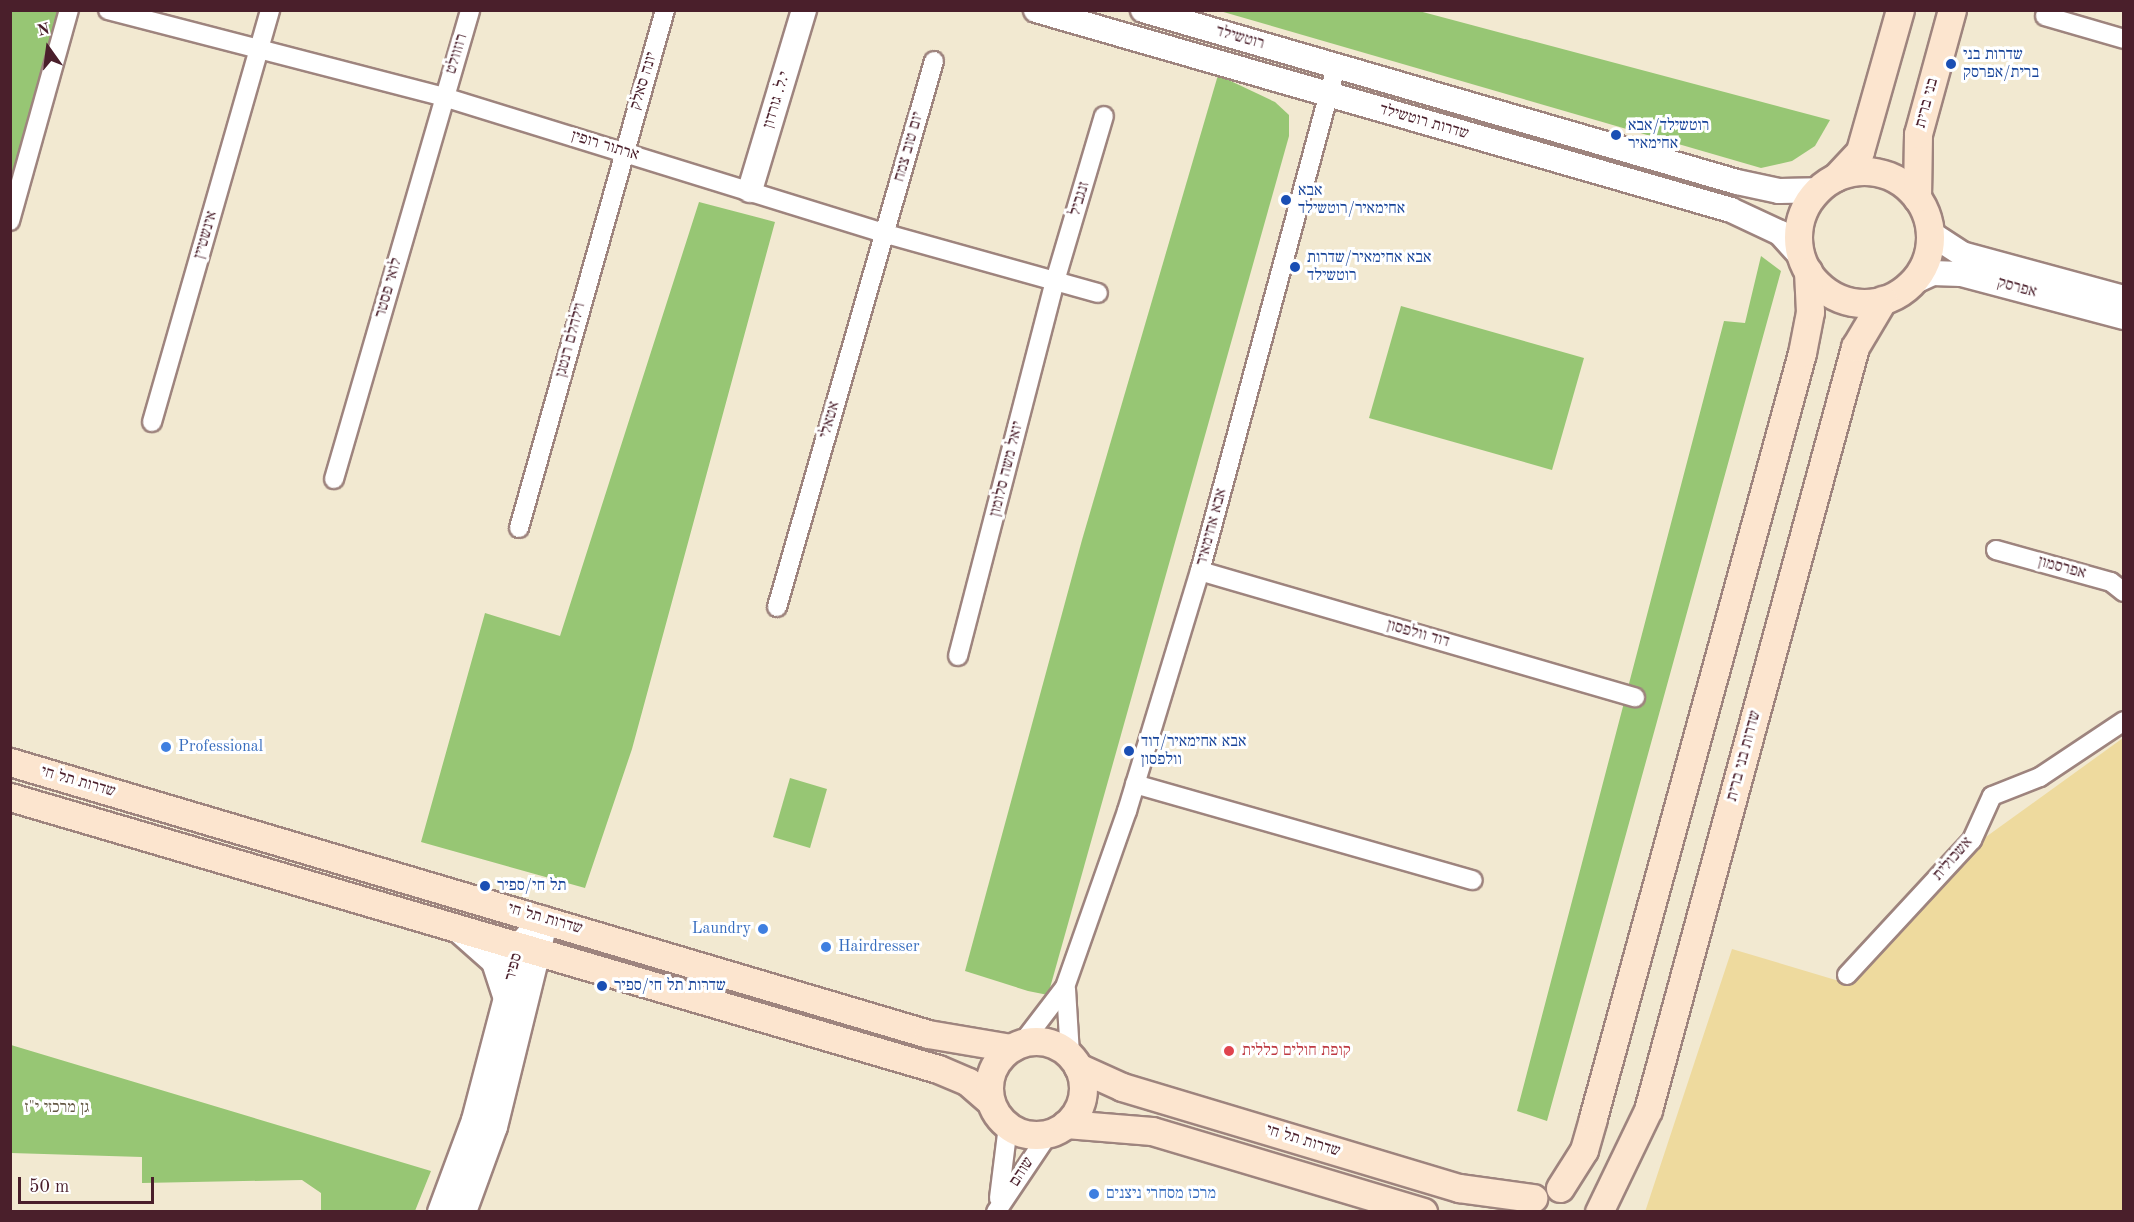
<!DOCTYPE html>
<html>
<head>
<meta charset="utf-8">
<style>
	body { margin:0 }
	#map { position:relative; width:2134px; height:1222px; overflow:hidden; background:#f2e9d1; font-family:"Old Standard TT","Frank Ruhl Libre",serif }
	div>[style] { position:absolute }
	.green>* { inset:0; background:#97c674 }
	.sand>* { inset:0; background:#eeda9e }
	.roads { filter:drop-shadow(2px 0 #9e847e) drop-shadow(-2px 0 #9e847e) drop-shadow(0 2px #9e847e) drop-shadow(0 -2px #9e847e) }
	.minor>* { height:18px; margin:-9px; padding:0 9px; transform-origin:9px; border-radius:9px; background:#fff }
	.tertiary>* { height:24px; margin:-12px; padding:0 12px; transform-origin:12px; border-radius:12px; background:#fff }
	.secondary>* { height:27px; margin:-13.5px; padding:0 13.5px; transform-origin:13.5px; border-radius:13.5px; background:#fce5cf }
	.secondary>.ring { margin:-13.5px; padding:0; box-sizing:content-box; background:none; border:27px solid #fce5cf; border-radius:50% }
	.dots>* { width:16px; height:16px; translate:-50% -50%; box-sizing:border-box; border:3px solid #fff; border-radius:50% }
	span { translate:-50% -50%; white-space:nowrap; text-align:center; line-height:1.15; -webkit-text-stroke:6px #fff; paint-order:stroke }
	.street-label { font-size:16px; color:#4a1f2b }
	.transit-label { font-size:16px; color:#164399 }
	.left { translate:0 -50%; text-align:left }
	.shop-label { font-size:16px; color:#366cbe }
	.right { translate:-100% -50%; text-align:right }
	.health-label { font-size:16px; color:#be3a42 }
	.park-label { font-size:16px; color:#655945 }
	.frame { position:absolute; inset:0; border:12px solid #4a1f2b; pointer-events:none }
	.north { position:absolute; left:18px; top:18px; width:60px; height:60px; -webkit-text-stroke:4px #fff; paint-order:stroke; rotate:346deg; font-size:16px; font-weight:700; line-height:24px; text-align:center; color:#4a1f2b }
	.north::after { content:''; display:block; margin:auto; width:21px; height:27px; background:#4a1f2b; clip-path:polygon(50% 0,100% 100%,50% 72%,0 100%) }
	.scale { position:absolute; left:18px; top:1177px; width:136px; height:27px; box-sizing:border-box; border:3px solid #4a1f2b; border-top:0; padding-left:8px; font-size:18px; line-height:21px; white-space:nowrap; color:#4a1f2b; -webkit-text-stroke:4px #fff; paint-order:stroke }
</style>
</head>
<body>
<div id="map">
	<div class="green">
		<i style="clip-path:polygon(11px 11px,69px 11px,21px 180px,11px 176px)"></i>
		<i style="clip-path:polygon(1220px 11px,1419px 11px,1830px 120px,1815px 146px,1792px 161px,1761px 168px)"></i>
		<i style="clip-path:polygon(1218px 75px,1275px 102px,1289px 115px,1289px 136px,1048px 995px,1028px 991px,965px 971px,1082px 540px)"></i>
		<i style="clip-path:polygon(699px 202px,775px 222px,632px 749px,585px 888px,421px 842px,485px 613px,560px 636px)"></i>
		<i style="clip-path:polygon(1761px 256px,1781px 271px,1547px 1121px,1517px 1111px,1724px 321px,1745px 323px)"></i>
		<i style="clip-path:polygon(1401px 306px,1584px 358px,1552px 470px,1369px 418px)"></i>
		<i style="clip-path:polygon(790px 778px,827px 789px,810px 848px,773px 837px)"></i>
		<i style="clip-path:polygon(11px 1045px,431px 1171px,415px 1211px,321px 1212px,321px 1193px,302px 1180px,142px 1183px,142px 1157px,11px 1153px)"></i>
	</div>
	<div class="sand">
		<i style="clip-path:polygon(2123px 738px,2123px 1211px,1645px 1212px,1732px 949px,1849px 984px,1983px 839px)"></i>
	</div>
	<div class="roads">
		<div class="minor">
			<i style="left:108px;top:10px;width:347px;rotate:14.5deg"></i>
			<i style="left:444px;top:97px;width:460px;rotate:17.2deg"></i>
			<i style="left:883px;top:233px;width:223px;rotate:15.6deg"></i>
			<i style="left:2045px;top:16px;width:82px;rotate:16.2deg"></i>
			<i style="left:10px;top:221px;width:219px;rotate:-74.4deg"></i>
			<i style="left:152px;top:422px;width:429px;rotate:-74deg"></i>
			<i style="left:334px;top:479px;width:488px;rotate:-73.8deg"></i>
			<i style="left:519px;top:528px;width:538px;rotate:-74.26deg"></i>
			<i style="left:1996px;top:550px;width:119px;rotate:15.5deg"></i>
			<i style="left:2111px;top:582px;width:16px;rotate:38deg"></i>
			<i style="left:1200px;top:571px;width:453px;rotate:16.2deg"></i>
			<i style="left:777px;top:607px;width:568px;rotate:-73.96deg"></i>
			<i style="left:958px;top:656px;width:387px;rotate:-75.5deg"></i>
			<i style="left:1055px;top:281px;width:172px;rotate:-73.5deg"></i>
			<i style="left:1135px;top:784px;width:351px;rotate:15.9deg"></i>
			<i style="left:1847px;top:975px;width:184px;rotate:-47.2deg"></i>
			<i style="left:1972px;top:840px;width:48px;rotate:-65.6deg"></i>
			<i style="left:1992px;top:796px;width:52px;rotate:-21.6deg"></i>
			<i style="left:2040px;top:777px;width:101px;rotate:-33.7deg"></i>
			<i style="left:1066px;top:989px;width:66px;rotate:86.5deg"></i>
			<i style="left:1023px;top:1042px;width:69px;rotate:-52.6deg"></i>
			<i style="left:1065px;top:987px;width:187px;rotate:-70.6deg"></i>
			<i style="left:1127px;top:811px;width:251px;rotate:-73.1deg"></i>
			<i style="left:1200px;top:571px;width:522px;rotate:-74.9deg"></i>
			<i style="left:999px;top:1198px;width:73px;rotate:-82.9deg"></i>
			<i style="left:996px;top:1212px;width:95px;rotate:-56.1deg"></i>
		</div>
		<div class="tertiary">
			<i style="left:1036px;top:10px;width:723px;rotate:16.05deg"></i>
			<i style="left:1731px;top:210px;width:54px;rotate:25.1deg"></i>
			<i style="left:1780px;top:233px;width:31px;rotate:48deg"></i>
			<i style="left:1143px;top:10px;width:618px;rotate:16.15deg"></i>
			<i style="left:1737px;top:182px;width:43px;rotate:12.1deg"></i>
			<i style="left:1779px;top:191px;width:39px;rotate:-1deg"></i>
			<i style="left:750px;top:190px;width:188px;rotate:-73.3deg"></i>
			<i style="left:1930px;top:233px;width:38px;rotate:33deg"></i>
			<i style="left:1962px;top:254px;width:168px;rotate:15.2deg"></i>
			<i style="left:1911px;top:283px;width:23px;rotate:-25deg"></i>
			<i style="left:1932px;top:273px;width:29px;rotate:2deg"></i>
			<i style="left:1961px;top:274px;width:169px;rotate:14.8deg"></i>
			<i style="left:458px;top:930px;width:48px;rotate:41.6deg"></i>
			<i style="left:494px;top:962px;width:38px;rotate:72deg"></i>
			<i style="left:440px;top:1212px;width:98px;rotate:-69.7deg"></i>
			<i style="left:474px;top:1120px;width:181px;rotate:-75.3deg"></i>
			<i style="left:520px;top:945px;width:35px;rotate:-50deg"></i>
			<i style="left:464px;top:1212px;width:90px;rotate:-70deg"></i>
			<i style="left:495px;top:1127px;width:198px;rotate:-76.2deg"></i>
		</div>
		<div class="secondary">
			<i class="ring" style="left:1798px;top:171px;width:105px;height:105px"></i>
			<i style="left:1836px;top:177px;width:35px;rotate:-47deg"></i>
			<i style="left:1860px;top:151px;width:147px;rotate:-74.2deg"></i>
			<i style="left:1917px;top:198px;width:64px;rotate:-89.1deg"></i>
			<i style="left:1918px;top:134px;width:129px;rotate:-74.7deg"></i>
			<i style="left:10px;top:762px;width:957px;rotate:16.5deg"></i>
			<i style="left:928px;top:1034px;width:84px;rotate:9.6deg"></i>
			<i style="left:10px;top:797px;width:967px;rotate:16.34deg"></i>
			<i style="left:938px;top:1069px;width:33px;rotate:23deg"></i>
			<i style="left:968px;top:1082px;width:29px;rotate:41deg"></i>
			<i class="ring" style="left:989px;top:1041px;width:67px;height:67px"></i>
			<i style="left:1078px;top:1067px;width:48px;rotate:24.4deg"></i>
			<i style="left:1122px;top:1087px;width:352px;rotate:16.7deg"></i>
			<i style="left:1459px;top:1188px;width:75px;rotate:7.7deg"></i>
			<i style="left:1066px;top:1124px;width:86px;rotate:4.7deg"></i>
			<i style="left:1152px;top:1131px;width:283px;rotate:16.6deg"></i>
			<i style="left:1560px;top:1188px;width:45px;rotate:-57.7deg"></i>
			<i style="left:1584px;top:1150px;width:33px;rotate:-74deg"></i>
			<i style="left:1593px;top:1118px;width:793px;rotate:-74.72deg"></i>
			<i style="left:1802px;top:353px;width:42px;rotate:-79deg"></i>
			<i style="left:1810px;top:312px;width:41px;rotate:-92.8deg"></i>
			<i style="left:1599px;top:1212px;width:113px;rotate:-64.3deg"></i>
			<i style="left:1648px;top:1110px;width:791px;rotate:-74.82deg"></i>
			<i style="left:1855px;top:347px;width:55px;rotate:-59.2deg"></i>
		</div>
	</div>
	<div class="dots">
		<i style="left:1951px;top:64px;background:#1a4fb4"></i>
		<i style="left:1616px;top:135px;background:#1a4fb4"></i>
		<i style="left:1286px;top:200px;background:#1a4fb4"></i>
		<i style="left:1295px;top:267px;background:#1a4fb4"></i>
		<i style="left:166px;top:747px;background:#3f7fe0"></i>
		<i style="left:1129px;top:751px;background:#1a4fb4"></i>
		<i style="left:485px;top:886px;background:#1a4fb4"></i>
		<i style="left:763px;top:929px;background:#3f7fe0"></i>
		<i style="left:826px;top:947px;background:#3f7fe0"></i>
		<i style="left:602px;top:986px;background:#1a4fb4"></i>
		<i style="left:1229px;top:1051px;background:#e0444e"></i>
		<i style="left:1094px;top:1194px;background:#3f7fe0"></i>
	</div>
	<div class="street-label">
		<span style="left:1240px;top:38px;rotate:16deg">רוטשילד</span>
		<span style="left:457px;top:54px;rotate:-73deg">רוזוולט</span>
		<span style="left:644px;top:81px;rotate:-73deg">יונה סאלק</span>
		<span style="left:777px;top:100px;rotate:-73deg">י.ל. גורדון</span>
		<span style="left:1927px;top:103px;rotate:-75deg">בני ברית</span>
		<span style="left:1424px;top:122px;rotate:16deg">שדרות רוטשילד</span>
		<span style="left:605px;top:146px;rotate:17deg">ארתור רופין</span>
		<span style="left:909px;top:147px;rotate:-74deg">יום טוב צמח</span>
		<span style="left:1080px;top:199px;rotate:-73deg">זנגביל</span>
		<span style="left:206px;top:235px;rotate:-74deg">אינשטיין</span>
		<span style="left:389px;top:288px;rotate:-74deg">לואי פסטר</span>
		<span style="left:2017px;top:288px;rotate:15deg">אפרסק</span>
		<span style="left:571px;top:340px;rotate:-75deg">וילהלם רנטגן</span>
		<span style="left:830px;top:420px;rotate:-74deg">אטאלי</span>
		<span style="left:1007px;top:469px;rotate:-76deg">יואל משה סלומון</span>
		<span style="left:1212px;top:527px;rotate:-75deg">אבא אחימאיר</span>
		<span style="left:2062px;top:568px;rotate:15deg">אפרסמון</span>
		<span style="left:1418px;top:634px;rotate:16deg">דוד וולפסון</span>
		<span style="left:1744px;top:756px;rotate:-75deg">שדרות בני ברית</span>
		<span style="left:78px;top:782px;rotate:16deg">שדרות תל חי</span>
		<span style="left:1953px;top:859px;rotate:-49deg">אשכולית</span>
		<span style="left:545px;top:919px;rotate:16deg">שדרות תל חי</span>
		<span style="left:514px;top:967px;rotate:-75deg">ספיר</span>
		<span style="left:1303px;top:1141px;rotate:17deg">שדרות תל חי</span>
		<span style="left:1022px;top:1172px;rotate:-57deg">שוהם</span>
	</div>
	<div class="transit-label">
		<span class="left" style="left:1963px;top:64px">שדרות בני<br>ברית/אפרסק</span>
		<span class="left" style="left:1628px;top:135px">רוטשילד/אבא<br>אחימאיר</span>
		<span class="left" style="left:1298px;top:200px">אבא<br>אחימאיר/רוטשילד</span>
		<span class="left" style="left:1307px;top:267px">אבא אחימאיר/שדרות<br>רוטשילד</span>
		<span class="left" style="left:1141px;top:751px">אבא אחימאיר/דוד<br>וולפסון</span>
		<span class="left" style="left:497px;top:886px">תל חי/ספיר</span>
		<span class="left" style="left:614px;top:986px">שדרות תל חי/ספיר</span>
	</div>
	<div class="shop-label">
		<span class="left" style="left:178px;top:747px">Professional</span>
		<span class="right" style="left:751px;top:929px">Laundry</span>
		<span class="left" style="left:838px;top:947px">Hairdresser</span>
		<span class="left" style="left:1106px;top:1194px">מרכז מסחרי ניצנים</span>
	</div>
	<div class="health-label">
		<span class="left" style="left:1242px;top:1051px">קופת חולים כללית</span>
	</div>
	<div class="park-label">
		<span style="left:57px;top:1108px">גן מרכזי י"ז</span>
	</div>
	<div class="frame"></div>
	<div class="north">N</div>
	<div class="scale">50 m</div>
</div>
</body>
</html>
